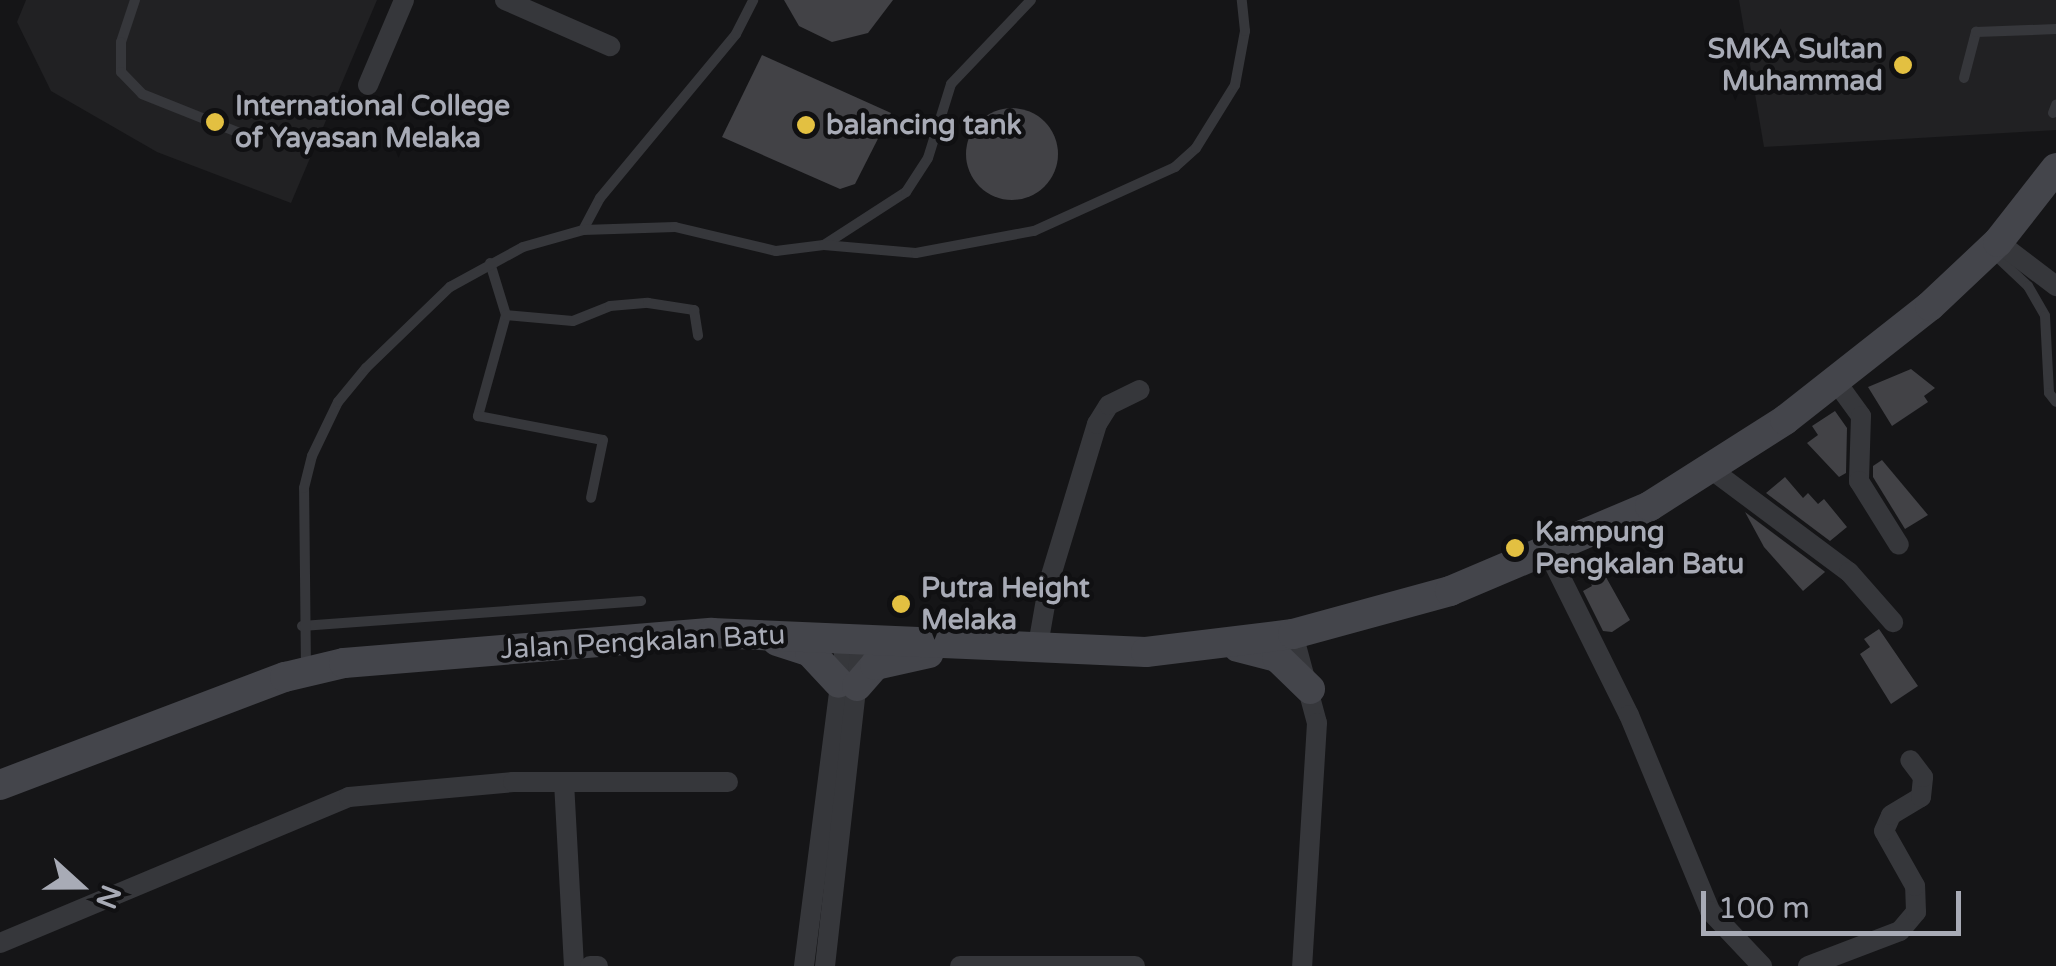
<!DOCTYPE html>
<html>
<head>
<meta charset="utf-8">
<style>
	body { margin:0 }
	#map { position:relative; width:2056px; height:966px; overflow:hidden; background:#151517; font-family:"Varela Round",sans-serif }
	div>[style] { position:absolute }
	.built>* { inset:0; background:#212123 }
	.building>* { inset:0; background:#424246 }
	.round { border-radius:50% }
	.lane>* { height:10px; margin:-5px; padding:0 5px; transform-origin:5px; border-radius:5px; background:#36373b }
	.street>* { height:20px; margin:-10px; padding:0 10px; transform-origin:10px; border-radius:10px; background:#36373b }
	.secondary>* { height:30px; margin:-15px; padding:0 15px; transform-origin:15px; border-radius:15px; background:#44454b }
	.dots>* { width:28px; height:28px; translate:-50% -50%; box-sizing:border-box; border:5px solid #101012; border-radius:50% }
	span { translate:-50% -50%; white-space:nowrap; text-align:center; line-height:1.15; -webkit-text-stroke:9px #101012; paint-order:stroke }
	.poi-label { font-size:28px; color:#a8abb6; font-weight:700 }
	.right { translate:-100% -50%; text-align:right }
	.left { translate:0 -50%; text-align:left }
	.street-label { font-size:28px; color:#a8abb6 }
	.north { position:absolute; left:30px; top:836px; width:100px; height:100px; -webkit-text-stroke:8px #101012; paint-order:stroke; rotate:111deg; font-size:28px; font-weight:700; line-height:40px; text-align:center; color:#a8abb6 }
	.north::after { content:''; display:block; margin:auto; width:35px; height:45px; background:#a8abb6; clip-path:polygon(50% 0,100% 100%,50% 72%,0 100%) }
	.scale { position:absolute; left:1701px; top:891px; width:260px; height:45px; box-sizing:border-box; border:5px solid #a8abb6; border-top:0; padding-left:12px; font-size:30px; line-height:35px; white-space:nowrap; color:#a8abb6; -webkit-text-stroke:8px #101012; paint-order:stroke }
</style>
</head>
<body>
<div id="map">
	<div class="built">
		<i style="clip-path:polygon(26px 0,377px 0,291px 203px,157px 152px,51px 91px,17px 22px)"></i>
		<i style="clip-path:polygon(1739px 0,2056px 0,2056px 130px,1764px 147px)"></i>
	</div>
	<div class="building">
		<i style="clip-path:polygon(784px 0,893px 0,868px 33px,832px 42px,799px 26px)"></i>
		<i style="clip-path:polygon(762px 55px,891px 113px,855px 184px,840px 189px,722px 137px)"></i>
		<i class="round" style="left:966px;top:108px;width:92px;height:92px"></i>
		<i style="clip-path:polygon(1911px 369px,1935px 388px,1924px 396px,1928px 402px,1892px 426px,1868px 387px)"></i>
		<i style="clip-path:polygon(1835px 411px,1847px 428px,1846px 473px,1839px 477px,1807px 443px,1818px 435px,1812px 426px)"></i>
		<i style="clip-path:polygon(1882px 460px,1928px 515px,1905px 529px,1873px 477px,1873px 466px)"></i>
		<i style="clip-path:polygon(1785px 477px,1803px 498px,1808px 493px,1818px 504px,1824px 499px,1847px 527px,1830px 541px,1766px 493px)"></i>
		<i style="clip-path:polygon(1745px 512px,1824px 571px,1825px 572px,1803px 591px,1764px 547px)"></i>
		<i style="clip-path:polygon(1602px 570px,1630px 620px,1612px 632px,1603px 631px,1583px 591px,1592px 586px,1587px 577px)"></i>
		<i style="clip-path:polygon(1879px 629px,1918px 686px,1891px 704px,1860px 654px,1870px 647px,1864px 639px)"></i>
	</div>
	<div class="lane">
		<i style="left:135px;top:0;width:44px;rotate:108.4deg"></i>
		<i style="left:121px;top:42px;width:30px;rotate:90deg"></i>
		<i style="left:121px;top:72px;width:30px;rotate:46deg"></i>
		<i style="left:142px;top:94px;width:113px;rotate:21.8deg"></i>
		<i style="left:1964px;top:78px;width:48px;rotate:-75.4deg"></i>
		<i style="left:1976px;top:32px;width:80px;rotate:-2.1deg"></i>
		<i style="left:2053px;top:113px;width:9px;rotate:-69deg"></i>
		<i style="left:583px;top:230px;width:36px;rotate:-62deg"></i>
		<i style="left:600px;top:198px;width:213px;rotate:-50.3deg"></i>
		<i style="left:736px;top:34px;width:38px;rotate:-63deg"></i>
		<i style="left:824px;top:245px;width:98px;rotate:-32.9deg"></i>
		<i style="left:906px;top:192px;width:40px;rotate:-57.1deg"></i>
		<i style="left:928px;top:158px;width:77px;rotate:-72.7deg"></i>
		<i style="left:951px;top:84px;width:116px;rotate:-46.4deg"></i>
		<i style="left:1991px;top:251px;width:51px;rotate:43.4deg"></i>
		<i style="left:2028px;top:286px;width:34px;rotate:60deg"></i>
		<i style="left:2045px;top:316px;width:77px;rotate:87deg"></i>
		<i style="left:2049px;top:393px;width:11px;rotate:52deg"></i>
		<i style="left:490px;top:263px;width:54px;rotate:72.9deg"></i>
		<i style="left:506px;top:315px;width:105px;rotate:105.5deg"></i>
		<i style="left:478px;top:416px;width:127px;rotate:10.9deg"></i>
		<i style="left:603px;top:440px;width:59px;rotate:101.7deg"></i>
		<i style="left:506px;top:315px;width:67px;rotate:5.1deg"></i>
		<i style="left:573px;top:321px;width:40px;rotate:-22deg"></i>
		<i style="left:610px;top:306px;width:38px;rotate:-5deg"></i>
		<i style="left:648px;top:303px;width:47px;rotate:8.7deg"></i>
		<i style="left:694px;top:310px;width:26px;rotate:81deg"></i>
		<i style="left:302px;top:626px;width:340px;rotate:-4.2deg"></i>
		<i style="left:306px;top:671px;width:183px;rotate:-90.6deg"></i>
		<i style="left:304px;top:488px;width:33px;rotate:-76deg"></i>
		<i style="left:312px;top:456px;width:60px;rotate:-64.3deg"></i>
		<i style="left:338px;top:402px;width:44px;rotate:-50.5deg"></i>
		<i style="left:366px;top:368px;width:117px;rotate:-44deg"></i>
		<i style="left:450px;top:287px;width:83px;rotate:-28.7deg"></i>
		<i style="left:523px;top:247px;width:62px;rotate:-15.8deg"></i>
		<i style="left:583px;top:230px;width:92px;rotate:-1.9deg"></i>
		<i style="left:675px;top:227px;width:104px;rotate:13.4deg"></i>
		<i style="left:776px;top:251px;width:48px;rotate:-7.1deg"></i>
		<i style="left:824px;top:245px;width:92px;rotate:5deg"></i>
		<i style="left:916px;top:253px;width:120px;rotate:-10.6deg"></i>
		<i style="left:1034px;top:231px;width:155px;rotate:-24.4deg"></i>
		<i style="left:1175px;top:167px;width:28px;rotate:-42deg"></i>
		<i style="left:1196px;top:148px;width:74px;rotate:-58.2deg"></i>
		<i style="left:1235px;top:85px;width:55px;rotate:-79.5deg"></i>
		<i style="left:1245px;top:31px;width:31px;rotate:-96deg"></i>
	</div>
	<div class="street">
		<i style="left:505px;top:0;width:115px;rotate:23.7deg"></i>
		<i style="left:368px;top:85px;width:92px;rotate:-67deg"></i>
		<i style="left:1998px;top:242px;width:73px;rotate:37.2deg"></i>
		<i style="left:1837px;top:383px;width:41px;rotate:54deg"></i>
		<i style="left:1861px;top:416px;width:65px;rotate:91.8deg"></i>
		<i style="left:1859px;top:481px;width:75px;rotate:58deg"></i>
		<i style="left:1712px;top:470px;width:171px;rotate:36.7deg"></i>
		<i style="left:1849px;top:572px;width:67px;rotate:48.7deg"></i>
		<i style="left:1549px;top:554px;width:180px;rotate:63.6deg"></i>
		<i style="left:1629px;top:715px;width:212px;rotate:67.5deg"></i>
		<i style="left:1710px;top:911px;width:76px;rotate:46.6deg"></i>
		<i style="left:1293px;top:634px;width:92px;rotate:74.9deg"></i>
		<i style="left:1317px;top:723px;width:243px;rotate:93.5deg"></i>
		<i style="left:1037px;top:651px;width:70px;rotate:-80.1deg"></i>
		<i style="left:1049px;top:582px;width:165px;rotate:-73.1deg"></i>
		<i style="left:1097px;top:424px;width:22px;rotate:-58deg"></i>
		<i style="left:1109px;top:405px;width:34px;rotate:-26deg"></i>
		<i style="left:564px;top:782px;width:184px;rotate:86.9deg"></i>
		<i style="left:0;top:943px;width:378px;rotate:-22.7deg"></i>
		<i style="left:349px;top:797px;width:165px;rotate:-5.2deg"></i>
		<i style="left:513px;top:782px;width:215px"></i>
		<i style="left:590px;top:966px;width:8px"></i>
		<i style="left:804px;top:966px;width:333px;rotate:-82.7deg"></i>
		<i style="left:825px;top:966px;width:332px;rotate:-83.6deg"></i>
		<i style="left:960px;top:966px;width:175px"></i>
		<i style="left:1808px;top:966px;width:98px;rotate:-20.8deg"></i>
		<i style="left:1900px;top:931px;width:25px;rotate:-50deg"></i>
		<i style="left:1916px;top:912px;width:26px;rotate:-92deg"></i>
		<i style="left:1915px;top:886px;width:63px;rotate:-119.4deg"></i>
		<i style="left:1884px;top:831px;width:17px;rotate:-66deg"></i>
		<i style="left:1891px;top:815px;width:35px;rotate:-31deg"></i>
		<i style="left:1921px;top:797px;width:20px;rotate:-84deg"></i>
		<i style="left:1923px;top:777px;width:21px;rotate:-127deg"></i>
	</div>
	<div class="secondary">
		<i style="left:777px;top:641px;width:35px;rotate:18deg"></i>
		<i style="left:810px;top:652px;width:42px;rotate:46.9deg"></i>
		<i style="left:1238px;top:647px;width:40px;rotate:14.4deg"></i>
		<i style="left:1277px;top:657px;width:46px;rotate:44.1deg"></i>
		<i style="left:857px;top:686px;width:28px;rotate:-49deg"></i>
		<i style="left:875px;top:665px;width:55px;rotate:-12.5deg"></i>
		<i style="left:0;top:785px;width:305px;rotate:-20.8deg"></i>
		<i style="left:285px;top:677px;width:61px;rotate:-13.3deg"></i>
		<i style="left:344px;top:663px;width:369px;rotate:-4.7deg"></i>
		<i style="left:712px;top:633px;width:434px;rotate:2.5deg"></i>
		<i style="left:1146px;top:652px;width:148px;rotate:-7deg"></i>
		<i style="left:1293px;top:634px;width:163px;rotate:-15.3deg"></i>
		<i style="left:1450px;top:591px;width:217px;rotate:-23deg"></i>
		<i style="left:1650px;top:506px;width:160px;rotate:-32.5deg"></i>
		<i style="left:1785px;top:420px;width:184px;rotate:-38.2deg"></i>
		<i style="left:1930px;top:306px;width:93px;rotate:-43.3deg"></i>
		<i style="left:1998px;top:242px;width:94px;rotate:-51.9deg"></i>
	</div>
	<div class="dots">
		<i style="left:1903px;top:65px;background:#e3c041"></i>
		<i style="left:215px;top:122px;background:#e3c041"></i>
		<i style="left:806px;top:125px;background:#e3c041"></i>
		<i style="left:1515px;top:548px;background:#e3c041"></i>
		<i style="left:901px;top:604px;background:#e3c041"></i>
	</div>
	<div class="poi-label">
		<span class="right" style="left:1883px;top:65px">SMKA Sultan<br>Muhammad</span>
		<span class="left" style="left:235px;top:122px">International College<br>of Yayasan Melaka</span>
		<span class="left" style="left:826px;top:125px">balancing tank</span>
		<span class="left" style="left:1535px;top:548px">Kampung<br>Pengkalan Batu</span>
		<span class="left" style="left:921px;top:604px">Putra Height<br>Melaka</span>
	</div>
	<div class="street-label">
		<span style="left:643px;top:642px;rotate:-3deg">Jalan Pengkalan Batu</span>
	</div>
	<div class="north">N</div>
	<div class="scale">100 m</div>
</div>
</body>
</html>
